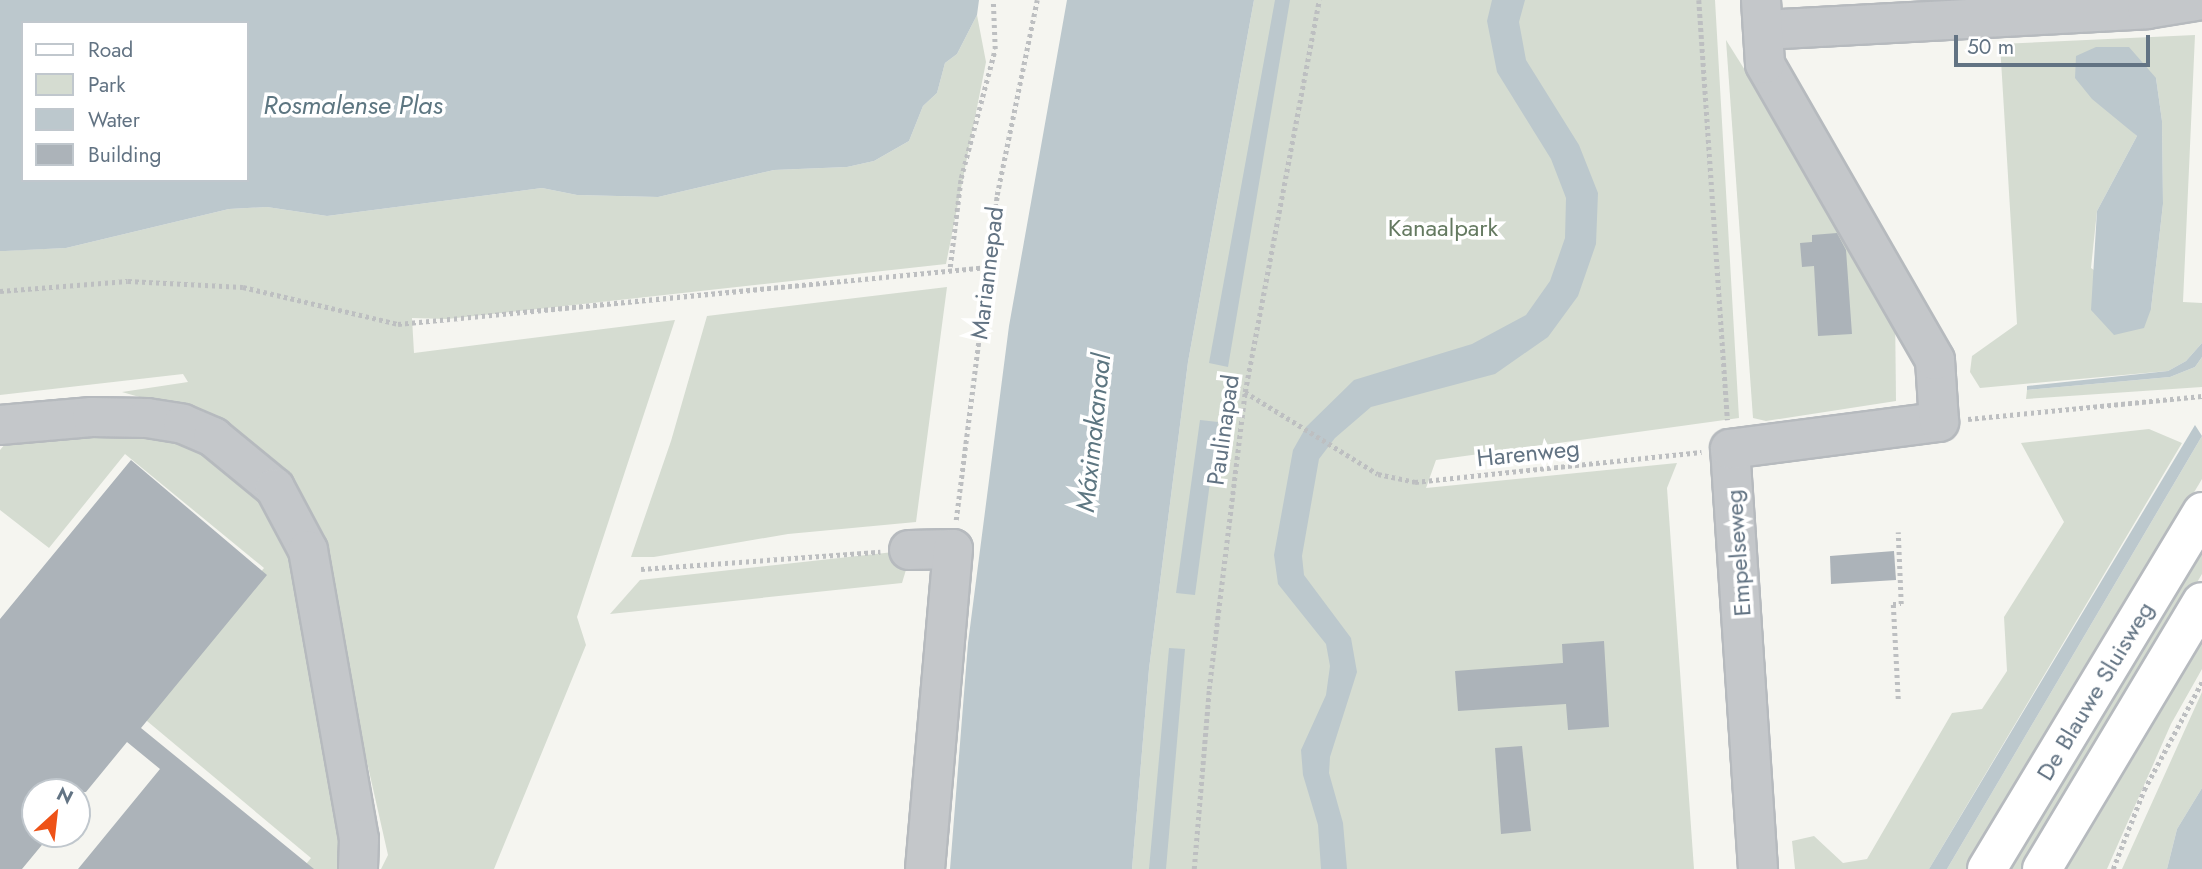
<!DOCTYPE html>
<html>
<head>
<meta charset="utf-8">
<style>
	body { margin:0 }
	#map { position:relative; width:2202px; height:869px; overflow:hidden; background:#f5f5f0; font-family:Jost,sans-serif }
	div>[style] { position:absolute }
	.green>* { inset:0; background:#d5dcd1 }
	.water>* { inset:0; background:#bcc8cd }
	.building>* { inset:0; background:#acb3b9 }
	.path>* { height:4.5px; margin-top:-2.25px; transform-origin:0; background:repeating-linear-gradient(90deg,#bdbfc1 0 3.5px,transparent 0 7px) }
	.roads { filter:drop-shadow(2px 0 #b6babe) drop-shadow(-2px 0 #b6babe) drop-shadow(0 2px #b6babe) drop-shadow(0 -2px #b6babe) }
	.minor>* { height:38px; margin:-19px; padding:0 19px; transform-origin:19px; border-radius:19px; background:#c4c7ca }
	.major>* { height:38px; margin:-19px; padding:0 19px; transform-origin:19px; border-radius:19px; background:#fff }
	span { translate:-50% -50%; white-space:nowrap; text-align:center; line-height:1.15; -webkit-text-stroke:7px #fff; paint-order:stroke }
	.park-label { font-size:24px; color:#657a61 }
	.street-label { font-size:24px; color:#627383 }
	.water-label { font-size:26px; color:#5d7681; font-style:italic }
	.legend { position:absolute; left:21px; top:21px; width:228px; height:161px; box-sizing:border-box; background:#fff; border:2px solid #c0c7cd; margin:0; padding:9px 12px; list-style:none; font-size:21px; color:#627383 }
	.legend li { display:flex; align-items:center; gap:14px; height:35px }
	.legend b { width:35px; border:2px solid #c0c7cd }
	.north { position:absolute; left:21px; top:778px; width:70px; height:70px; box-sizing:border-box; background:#fff; border:2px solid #c0c7cd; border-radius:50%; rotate:27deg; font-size:19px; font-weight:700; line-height:28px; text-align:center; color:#627383 }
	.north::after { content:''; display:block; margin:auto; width:24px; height:32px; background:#ee5217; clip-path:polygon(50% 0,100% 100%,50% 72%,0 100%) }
	.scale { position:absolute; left:1954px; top:35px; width:196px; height:32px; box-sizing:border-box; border:4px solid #627383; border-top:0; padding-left:9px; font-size:21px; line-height:24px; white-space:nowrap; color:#627383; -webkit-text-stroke:5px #fff; paint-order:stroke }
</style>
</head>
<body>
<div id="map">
	<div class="green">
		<i style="clip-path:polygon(1254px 0,1715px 0,1739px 418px,1436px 460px,1426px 488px,1677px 463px,1667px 488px,1694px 869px,1132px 869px,1149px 669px,1188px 362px)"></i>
		<i style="clip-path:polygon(977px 15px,986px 62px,946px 264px,447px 319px,412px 318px,414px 353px,675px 320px,577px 617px,586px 645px,494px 869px,381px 869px,388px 855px,310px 510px,292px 480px,209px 417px,122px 392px,188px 382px,183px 374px,0 395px,0 251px,66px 248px,229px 209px,267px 207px,327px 216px,542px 188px,577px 195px,658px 197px,774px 170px,847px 167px,874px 161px,909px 141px,923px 106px,937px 93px,945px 63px,957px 54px)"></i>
		<i style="clip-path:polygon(evenodd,2195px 35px,2183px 302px,2202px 303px,2202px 343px,2186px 361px,2168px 371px,1980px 388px,1970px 372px,1972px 356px,2017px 324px,2000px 44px,2195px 35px,2156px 78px,2162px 121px,2163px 204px,2151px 309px,2091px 268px,2097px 211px,2137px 136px,2116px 116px,2156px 78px)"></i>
		<i style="clip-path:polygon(1726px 40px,1895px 308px,1896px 401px,1766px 421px,1753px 418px)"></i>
		<i style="clip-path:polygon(947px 287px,916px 522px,788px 534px,654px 557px,631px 557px,671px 441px,707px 316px)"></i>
		<i style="clip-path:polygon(2202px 357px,2202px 387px,2026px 399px,2027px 390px,2170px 377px,2195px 367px)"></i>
		<i style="clip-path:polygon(57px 425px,198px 442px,285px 520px,348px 869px,302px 869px,311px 858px,141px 716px,264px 568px,125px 454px,49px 548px,0 510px,0 450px,6px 443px)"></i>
		<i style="clip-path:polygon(2149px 429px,2182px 443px,1929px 869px,1795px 869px,1792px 841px,1814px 836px,1843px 863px,1867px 859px,1952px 713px,1982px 709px,2007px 671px,2004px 617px,2064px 522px,2021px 443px)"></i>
		<i style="clip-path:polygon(2202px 436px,2202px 479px,1969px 869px,1947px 869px)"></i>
		<i style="clip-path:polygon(2202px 536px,2202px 574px,2026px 869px,2004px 869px)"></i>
		<i style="clip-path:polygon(912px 550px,902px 583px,610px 614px,640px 580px)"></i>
		<i style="clip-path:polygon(2202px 635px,2202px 669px,2171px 724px,2107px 869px,2062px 869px)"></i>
		<i style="clip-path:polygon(2202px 692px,2202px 788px,2177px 829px,2167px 869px,2122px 869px)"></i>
	</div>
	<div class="water">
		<i style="clip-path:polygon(evenodd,0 0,979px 0,977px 15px,957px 54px,945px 63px,937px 93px,923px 106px,909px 141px,874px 161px,847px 167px,774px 170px,658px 197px,577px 195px,542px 188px,327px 216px,267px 207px,229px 209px,66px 248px,5px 251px,0 251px,0 0,23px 23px,247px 23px,247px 180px,23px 180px,23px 23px)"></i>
		<i style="clip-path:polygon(1067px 0,1254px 0,1188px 362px,1149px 669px,1132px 869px,950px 869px,968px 643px,1009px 326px)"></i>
		<i style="clip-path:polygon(1275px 0,1290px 0,1228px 367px,1209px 363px)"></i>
		<i style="clip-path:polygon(1492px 0,1525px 0,1519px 22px,1526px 60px,1579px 145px,1598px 193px,1596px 244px,1578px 296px,1548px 337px,1495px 374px,1371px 407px,1335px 438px,1319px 459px,1302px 556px,1304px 575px,1351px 638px,1357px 672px,1330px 757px,1329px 773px,1343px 823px,1347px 869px,1321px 869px,1318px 825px,1303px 775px,1301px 750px,1326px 695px,1330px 666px,1326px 644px,1278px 584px,1274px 555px,1293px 450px,1306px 427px,1354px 380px,1472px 344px,1526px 315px,1550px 281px,1565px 238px,1566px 198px,1551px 159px,1497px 72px,1487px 21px)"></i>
		<i style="clip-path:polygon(2096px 47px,2129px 47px,2156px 78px,2162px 121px,2163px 204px,2151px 309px,2144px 328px,2114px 335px,2091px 310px,2097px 211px,2137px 136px,2092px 99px,2075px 78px,2076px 56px)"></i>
		<i style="clip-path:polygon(2202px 343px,2202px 357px,2195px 367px,2170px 377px,2027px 390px,2027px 386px,2168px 371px,2186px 361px)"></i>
		<i style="clip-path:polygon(1200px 420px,1218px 422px,1195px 595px,1176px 593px)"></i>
		<i style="clip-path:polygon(2195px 425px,2202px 436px,1947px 869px,1929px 869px)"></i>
		<i style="clip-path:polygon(1169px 648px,1185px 649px,1166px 869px,1149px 869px)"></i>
		<i style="clip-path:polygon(2202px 788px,2202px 869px,2167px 869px,2177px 829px)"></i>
	</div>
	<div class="building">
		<i style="clip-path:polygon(1837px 233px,1846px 250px,1852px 334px,1818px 336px,1814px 266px,1802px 267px,1800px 243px,1812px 242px,1812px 235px)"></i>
		<i style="clip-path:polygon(131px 460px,267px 575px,141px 728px,314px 869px,78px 869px,160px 769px,127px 742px,86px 792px,35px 792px,35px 834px,51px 834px,22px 869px,0 869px,0 619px)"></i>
		<i style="clip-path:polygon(1894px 551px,1896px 580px,1831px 584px,1830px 556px)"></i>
		<i style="clip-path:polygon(1604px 641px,1609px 727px,1568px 730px,1566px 704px,1458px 711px,1455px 671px,1563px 663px,1562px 644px)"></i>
		<i style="clip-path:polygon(1522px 746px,1531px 831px,1501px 834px,1495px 748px)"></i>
	</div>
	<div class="path">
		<i style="left:1699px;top:0;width:421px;rotate:86.1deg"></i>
		<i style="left:950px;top:267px;width:90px;rotate:-83deg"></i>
		<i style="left:961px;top:178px;width:133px;rotate:-75.2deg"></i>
		<i style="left:995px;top:49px;width:49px;rotate:-92.3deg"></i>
		<i style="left:0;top:291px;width:128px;rotate:-4.5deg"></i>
		<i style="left:128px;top:281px;width:115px;rotate:3deg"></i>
		<i style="left:243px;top:287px;width:159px;rotate:13.4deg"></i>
		<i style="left:398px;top:324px;width:593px;rotate:-5.52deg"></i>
		<i style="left:1245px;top:392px;width:156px;rotate:31.7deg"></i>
		<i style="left:1378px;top:474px;width:38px;rotate:12deg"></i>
		<i style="left:1415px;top:482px;width:288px;rotate:-6deg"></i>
		<i style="left:1968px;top:419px;width:235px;rotate:-5.6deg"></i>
		<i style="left:956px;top:520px;width:328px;rotate:-82.8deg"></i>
		<i style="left:997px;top:195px;width:199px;rotate:-78.4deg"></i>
		<i style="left:641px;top:569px;width:240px;rotate:-4.1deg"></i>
		<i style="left:1898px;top:699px;width:95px;rotate:-93deg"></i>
		<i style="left:1893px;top:604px;width:8px"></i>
		<i style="left:1901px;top:604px;width:72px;rotate:-92.4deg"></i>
		<i style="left:1194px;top:869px;width:181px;rotate:-85.2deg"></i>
		<i style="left:1209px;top:689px;width:299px;rotate:-83.1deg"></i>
		<i style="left:1245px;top:392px;width:399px;rotate:-79.3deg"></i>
		<i style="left:2113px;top:869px;width:85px;rotate:-68.6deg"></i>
		<i style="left:2144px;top:790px;width:123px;rotate:-61.8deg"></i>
	</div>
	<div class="roads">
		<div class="minor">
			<i style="left:1763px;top:30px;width:385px;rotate:-3.1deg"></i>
			<i style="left:2147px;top:9px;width:56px;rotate:-9.3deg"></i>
			<i style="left:0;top:425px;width:92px;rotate:-5deg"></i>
			<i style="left:92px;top:417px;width:55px;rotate:1deg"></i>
			<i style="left:147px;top:418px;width:36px;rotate:9deg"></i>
			<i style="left:183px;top:424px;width:33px;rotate:23deg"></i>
			<i style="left:213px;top:437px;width:80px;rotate:39.4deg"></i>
			<i style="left:275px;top:488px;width:70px;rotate:62deg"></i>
			<i style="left:308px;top:550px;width:293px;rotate:80deg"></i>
			<i style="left:359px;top:839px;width:30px;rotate:92deg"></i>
			<i style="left:909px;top:550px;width:44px;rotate:-1.3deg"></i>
			<i style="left:953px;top:549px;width:321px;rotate:95deg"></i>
			<i style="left:1758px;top:869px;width:421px;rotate:-93.8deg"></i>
			<i style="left:1730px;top:449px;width:211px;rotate:-7.4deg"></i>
			<i style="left:1939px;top:422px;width:62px;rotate:-93.7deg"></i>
			<i style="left:1935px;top:360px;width:341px;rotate:-119.9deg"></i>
			<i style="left:1765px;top:64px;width:64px;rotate:-93.6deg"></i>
		</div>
		<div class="major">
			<i style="left:1987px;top:869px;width:417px;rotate:-58.9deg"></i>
			<i style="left:2042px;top:869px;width:311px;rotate:-59.1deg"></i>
		</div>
	</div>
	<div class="park-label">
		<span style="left:1443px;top:228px">Kanaalpark</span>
	</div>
	<div class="street-label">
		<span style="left:987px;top:273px;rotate:-83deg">Mariannepad</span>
		<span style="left:1223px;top:430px;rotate:-82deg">Paulinapad</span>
		<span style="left:1528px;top:453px;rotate:-6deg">Harenweg</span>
		<span style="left:1738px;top:553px;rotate:-94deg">Empelseweg</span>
		<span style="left:2095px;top:691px;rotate:-59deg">De Blauwe Sluisweg</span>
	</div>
	<div class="water-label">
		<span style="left:353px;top:106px">Rosmalense Plas</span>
		<span style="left:1094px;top:433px;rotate:-84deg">Máximakanaal</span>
	</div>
	<ul class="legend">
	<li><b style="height:9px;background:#fff"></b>Road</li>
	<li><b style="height:19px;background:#d5dcd1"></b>Park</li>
	<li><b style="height:19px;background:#bcc8cd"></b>Water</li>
	<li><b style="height:19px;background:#acb3b9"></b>Building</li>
	</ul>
	<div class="north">N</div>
	<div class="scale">50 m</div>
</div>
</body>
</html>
